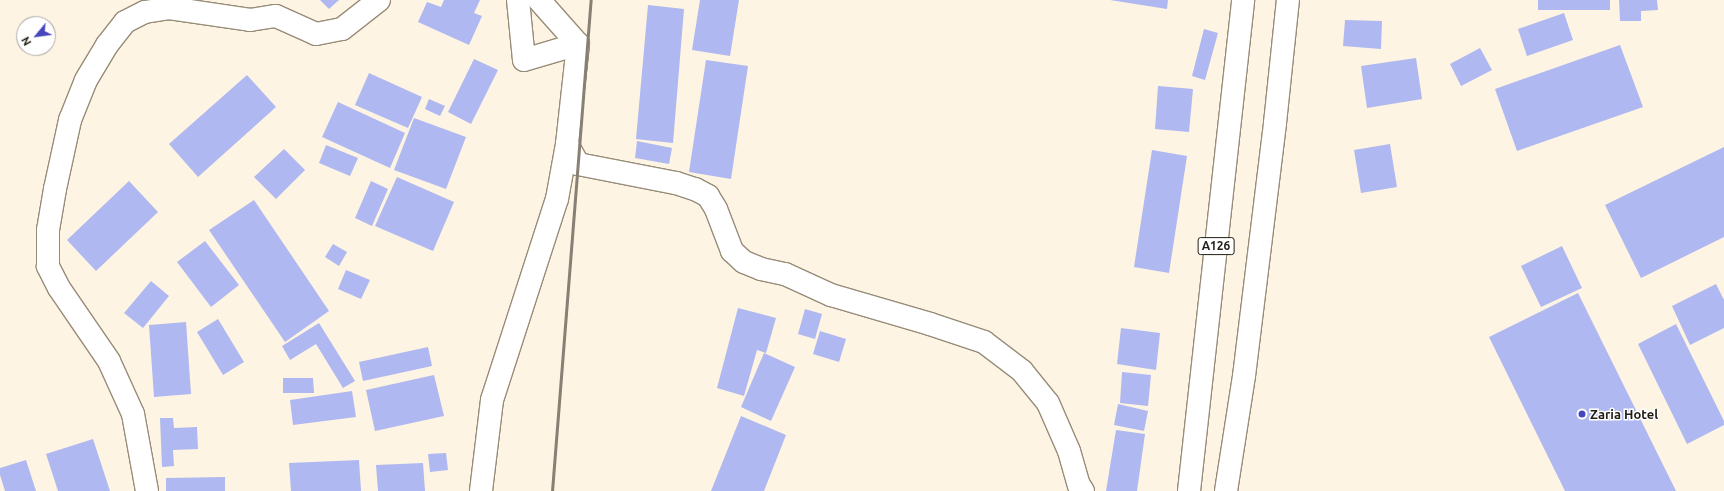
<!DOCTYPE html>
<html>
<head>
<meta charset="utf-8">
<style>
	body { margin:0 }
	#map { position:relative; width:1724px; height:491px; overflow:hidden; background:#fef4e3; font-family:Ubuntu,sans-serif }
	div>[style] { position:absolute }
	.building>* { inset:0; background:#afb8f0 }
	.roads { filter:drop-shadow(1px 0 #978c78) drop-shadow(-1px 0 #978c78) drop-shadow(0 1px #978c78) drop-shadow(0 -1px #978c78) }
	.minor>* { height:22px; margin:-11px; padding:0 11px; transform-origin:11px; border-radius:11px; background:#fff }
	.trunk>* { height:22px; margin:-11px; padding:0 11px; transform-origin:11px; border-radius:11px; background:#fff }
	.rail>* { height:3px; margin:-1.5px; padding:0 1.5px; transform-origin:1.5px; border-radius:1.5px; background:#878074 }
	.dots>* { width:11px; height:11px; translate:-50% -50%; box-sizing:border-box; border:2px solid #fff; border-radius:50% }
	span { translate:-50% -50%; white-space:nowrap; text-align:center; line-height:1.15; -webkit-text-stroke:3px #fff; paint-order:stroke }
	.shield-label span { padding:1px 3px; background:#fff; border:1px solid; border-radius:3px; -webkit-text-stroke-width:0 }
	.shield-label { font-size:12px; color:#221e16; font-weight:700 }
	.poi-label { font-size:13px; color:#221e16; font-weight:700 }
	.left { translate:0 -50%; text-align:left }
	.north { position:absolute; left:16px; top:16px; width:40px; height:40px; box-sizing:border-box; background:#fff; border:1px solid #a7a5a2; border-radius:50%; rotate:241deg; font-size:11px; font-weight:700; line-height:16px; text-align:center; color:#221e16 }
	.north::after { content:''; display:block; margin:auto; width:14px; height:18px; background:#4746bc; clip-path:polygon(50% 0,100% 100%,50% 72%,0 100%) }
</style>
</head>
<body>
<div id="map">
	<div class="building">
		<i style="clip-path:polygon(320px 0,339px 0,329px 9px)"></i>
		<i style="clip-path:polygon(444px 0,480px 0,474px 13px,482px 16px,469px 45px,418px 22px,427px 2px,441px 7px)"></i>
		<i style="clip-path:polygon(700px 0,739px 0,730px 56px,692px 50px)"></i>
		<i style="clip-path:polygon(1110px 0,1168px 0,1167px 9px)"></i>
		<i style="clip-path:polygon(1538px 0,1610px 0,1610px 10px,1538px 10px)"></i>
		<i style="clip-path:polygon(1619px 0,1657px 0,1658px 10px,1641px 11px,1641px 21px,1620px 21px)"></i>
		<i style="clip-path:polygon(648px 5px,684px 9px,673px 143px,636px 139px)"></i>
		<i style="clip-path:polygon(1564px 13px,1573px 40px,1527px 56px,1518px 29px)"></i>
		<i style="clip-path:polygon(1345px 20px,1382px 21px,1381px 49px,1343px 46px)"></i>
		<i style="clip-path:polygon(1204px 29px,1218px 33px,1205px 80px,1192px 76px)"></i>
		<i style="clip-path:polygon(1620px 45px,1643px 107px,1517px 151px,1495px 89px)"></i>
		<i style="clip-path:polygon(1480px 48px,1492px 70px,1461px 86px,1450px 64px)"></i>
		<i style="clip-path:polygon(1416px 58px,1422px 99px,1367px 108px,1361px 66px)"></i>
		<i style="clip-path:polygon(474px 59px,498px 70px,471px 124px,448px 112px)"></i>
		<i style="clip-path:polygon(706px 60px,748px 66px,731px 179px,689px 172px)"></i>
		<i style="clip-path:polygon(369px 73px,422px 97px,408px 128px,355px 105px)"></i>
		<i style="clip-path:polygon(247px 75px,276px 107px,198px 177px,169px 144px)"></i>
		<i style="clip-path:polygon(1158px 86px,1193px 89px,1189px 132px,1155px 129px)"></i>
		<i style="clip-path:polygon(429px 99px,445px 106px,440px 116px,425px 109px)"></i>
		<i style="clip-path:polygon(338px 102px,405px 133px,390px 168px,322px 137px)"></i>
		<i style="clip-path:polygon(414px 118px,466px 137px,446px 189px,394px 170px)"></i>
		<i style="clip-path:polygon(637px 141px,672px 148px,669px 164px,635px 158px)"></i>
		<i style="clip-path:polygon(1390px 144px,1397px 187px,1361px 193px,1354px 150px)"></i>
		<i style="clip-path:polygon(326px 145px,358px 158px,350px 176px,319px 163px)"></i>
		<i style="clip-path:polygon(1724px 147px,1724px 237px,1641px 278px,1605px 205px)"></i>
		<i style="clip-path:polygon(284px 149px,305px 170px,276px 199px,254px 177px)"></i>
		<i style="clip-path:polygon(1152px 150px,1187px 156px,1169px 273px,1134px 267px)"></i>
		<i style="clip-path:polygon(397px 177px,454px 202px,433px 251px,375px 226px)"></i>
		<i style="clip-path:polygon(129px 181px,158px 212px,96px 271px,67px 240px)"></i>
		<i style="clip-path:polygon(371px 181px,388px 189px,372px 226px,355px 218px)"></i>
		<i style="clip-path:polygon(254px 200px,329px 311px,285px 342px,209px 230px)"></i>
		<i style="clip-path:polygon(205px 241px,239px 285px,211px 307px,177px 262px)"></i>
		<i style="clip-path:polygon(333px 244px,347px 252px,339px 266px,325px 257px)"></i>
		<i style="clip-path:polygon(1562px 246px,1582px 288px,1541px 307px,1521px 266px)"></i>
		<i style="clip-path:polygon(346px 270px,370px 280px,361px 299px,338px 289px)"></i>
		<i style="clip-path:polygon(151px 281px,169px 296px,143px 328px,124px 313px)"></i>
		<i style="clip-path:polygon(1716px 284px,1724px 300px,1724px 328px,1690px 345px,1672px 306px)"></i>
		<i style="clip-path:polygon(1578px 293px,1676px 491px,1565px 491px,1489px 337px)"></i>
		<i style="clip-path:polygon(738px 308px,776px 318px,766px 353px,757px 350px,744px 396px,717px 388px)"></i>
		<i style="clip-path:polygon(805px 309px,822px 314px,815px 339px,798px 334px)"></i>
		<i style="clip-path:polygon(218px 319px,244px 362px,223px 375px,197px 332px)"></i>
		<i style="clip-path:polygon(186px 322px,191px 394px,154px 397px,149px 325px)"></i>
		<i style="clip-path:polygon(319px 323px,355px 381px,343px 388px,316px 344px,290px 360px,282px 346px)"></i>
		<i style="clip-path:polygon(1676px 324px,1724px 421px,1724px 425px,1687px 444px,1638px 344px)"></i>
		<i style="clip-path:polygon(1121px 328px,1160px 333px,1156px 370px,1117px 364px)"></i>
		<i style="clip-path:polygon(820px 331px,846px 339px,839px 362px,813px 354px)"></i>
		<i style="clip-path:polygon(428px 347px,432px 366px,363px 381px,359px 362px)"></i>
		<i style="clip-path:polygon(764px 353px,795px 367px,771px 421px,741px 407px)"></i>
		<i style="clip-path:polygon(1122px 372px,1151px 375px,1148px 406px,1120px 403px)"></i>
		<i style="clip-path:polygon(434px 375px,444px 416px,375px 431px,366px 390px)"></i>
		<i style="clip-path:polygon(283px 378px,313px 378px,314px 393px,283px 393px)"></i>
		<i style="clip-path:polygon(352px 391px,356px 417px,293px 425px,290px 400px)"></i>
		<i style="clip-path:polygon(1118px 404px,1148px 411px,1144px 431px,1114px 425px)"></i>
		<i style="clip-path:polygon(741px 416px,786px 435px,764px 491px,711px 491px)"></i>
		<i style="clip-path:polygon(160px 418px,173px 418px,174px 428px,197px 427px,198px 449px,173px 450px,174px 466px,162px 467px)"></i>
		<i style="clip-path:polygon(1116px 430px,1145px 434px,1137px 491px,1106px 491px)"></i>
		<i style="clip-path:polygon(93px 439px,110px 491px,58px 491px,46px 454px)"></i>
		<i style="clip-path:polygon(446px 453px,448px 470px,430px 472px,428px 454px)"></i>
		<i style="clip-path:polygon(26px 460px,36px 491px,5px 491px,0 475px,0 468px)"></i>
		<i style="clip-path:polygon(359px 460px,361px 491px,291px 491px,289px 463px)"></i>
		<i style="clip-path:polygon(423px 463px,425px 491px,378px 491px,376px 465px)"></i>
		<i style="clip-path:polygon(225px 477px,225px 491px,166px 491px,166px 478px)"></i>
	</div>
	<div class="roads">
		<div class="minor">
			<i style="left:518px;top:0;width:60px;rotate:84.3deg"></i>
			<i style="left:524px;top:60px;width:56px;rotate:-16.5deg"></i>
			<i style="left:567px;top:144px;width:23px;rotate:61deg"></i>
			<i style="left:578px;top:164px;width:100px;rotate:11deg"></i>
			<i style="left:676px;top:183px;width:20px;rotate:18deg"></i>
			<i style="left:695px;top:189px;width:15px;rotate:28deg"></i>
			<i style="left:708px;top:196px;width:15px;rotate:58deg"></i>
			<i style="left:716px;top:209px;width:45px;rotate:69.1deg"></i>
			<i style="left:732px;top:251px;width:16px;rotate:43deg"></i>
			<i style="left:744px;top:262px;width:18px;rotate:22deg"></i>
			<i style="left:761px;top:269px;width:25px;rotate:12deg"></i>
			<i style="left:785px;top:274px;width:51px;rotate:24.5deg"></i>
			<i style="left:831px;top:295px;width:103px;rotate:16.3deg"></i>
			<i style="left:930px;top:324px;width:57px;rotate:18.4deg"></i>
			<i style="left:984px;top:342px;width:48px;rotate:37.3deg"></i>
			<i style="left:1022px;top:371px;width:41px;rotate:50.9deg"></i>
			<i style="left:1048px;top:403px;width:52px;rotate:66.4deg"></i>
			<i style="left:1069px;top:451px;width:35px;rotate:74deg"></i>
			<i style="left:1079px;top:485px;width:7px;rotate:56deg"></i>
			<i style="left:147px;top:491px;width:78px;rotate:-100.3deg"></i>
			<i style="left:133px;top:414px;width:58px;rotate:-114.4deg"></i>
			<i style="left:109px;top:361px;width:88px;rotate:-124.4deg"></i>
			<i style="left:59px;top:288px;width:25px;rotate:-117deg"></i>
			<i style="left:48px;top:266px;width:36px;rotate:-90deg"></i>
			<i style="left:48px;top:230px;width:42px;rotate:-80.3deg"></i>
			<i style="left:55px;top:189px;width:71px;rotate:-77.7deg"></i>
			<i style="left:70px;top:120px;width:43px;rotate:-68.2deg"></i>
			<i style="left:86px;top:80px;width:41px;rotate:-59deg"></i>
			<i style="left:107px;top:45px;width:29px;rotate:-52deg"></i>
			<i style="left:125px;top:22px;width:22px;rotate:-27deg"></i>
			<i style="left:145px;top:12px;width:24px;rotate:-9deg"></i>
			<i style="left:169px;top:8px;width:82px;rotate:8.4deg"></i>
			<i style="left:250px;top:20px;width:26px;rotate:-9deg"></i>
			<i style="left:276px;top:16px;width:44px;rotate:24.2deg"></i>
			<i style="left:316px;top:34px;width:26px;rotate:-11deg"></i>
			<i style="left:342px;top:29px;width:47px;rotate:-38.1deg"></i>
			<i style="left:481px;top:491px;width:92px;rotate:-83.1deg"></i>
			<i style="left:492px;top:400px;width:211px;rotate:-72.1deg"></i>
			<i style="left:557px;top:199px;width:56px;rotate:-79.7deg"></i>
			<i style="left:567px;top:144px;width:101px;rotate:-83.7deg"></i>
			<i style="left:578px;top:44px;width:59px;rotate:-131.6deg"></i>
		</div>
		<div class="trunk">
			<i style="left:1189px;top:491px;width:494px;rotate:-83.7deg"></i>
			<i style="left:1226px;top:491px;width:116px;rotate:-81.1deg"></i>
			<i style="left:1244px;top:376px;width:255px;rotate:-83deg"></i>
			<i style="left:1275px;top:123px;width:124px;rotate:-84deg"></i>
		</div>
	</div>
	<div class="rail">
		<i style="left:552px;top:491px;width:493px;rotate:-85.5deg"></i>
	</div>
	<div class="dots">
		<i style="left:1582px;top:414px;background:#4746bc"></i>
	</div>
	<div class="shield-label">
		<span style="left:1216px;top:246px">A126</span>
	</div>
	<div class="poi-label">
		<span class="left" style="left:1590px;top:414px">Zaria Hotel</span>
	</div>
	<div class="north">N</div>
</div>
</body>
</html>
